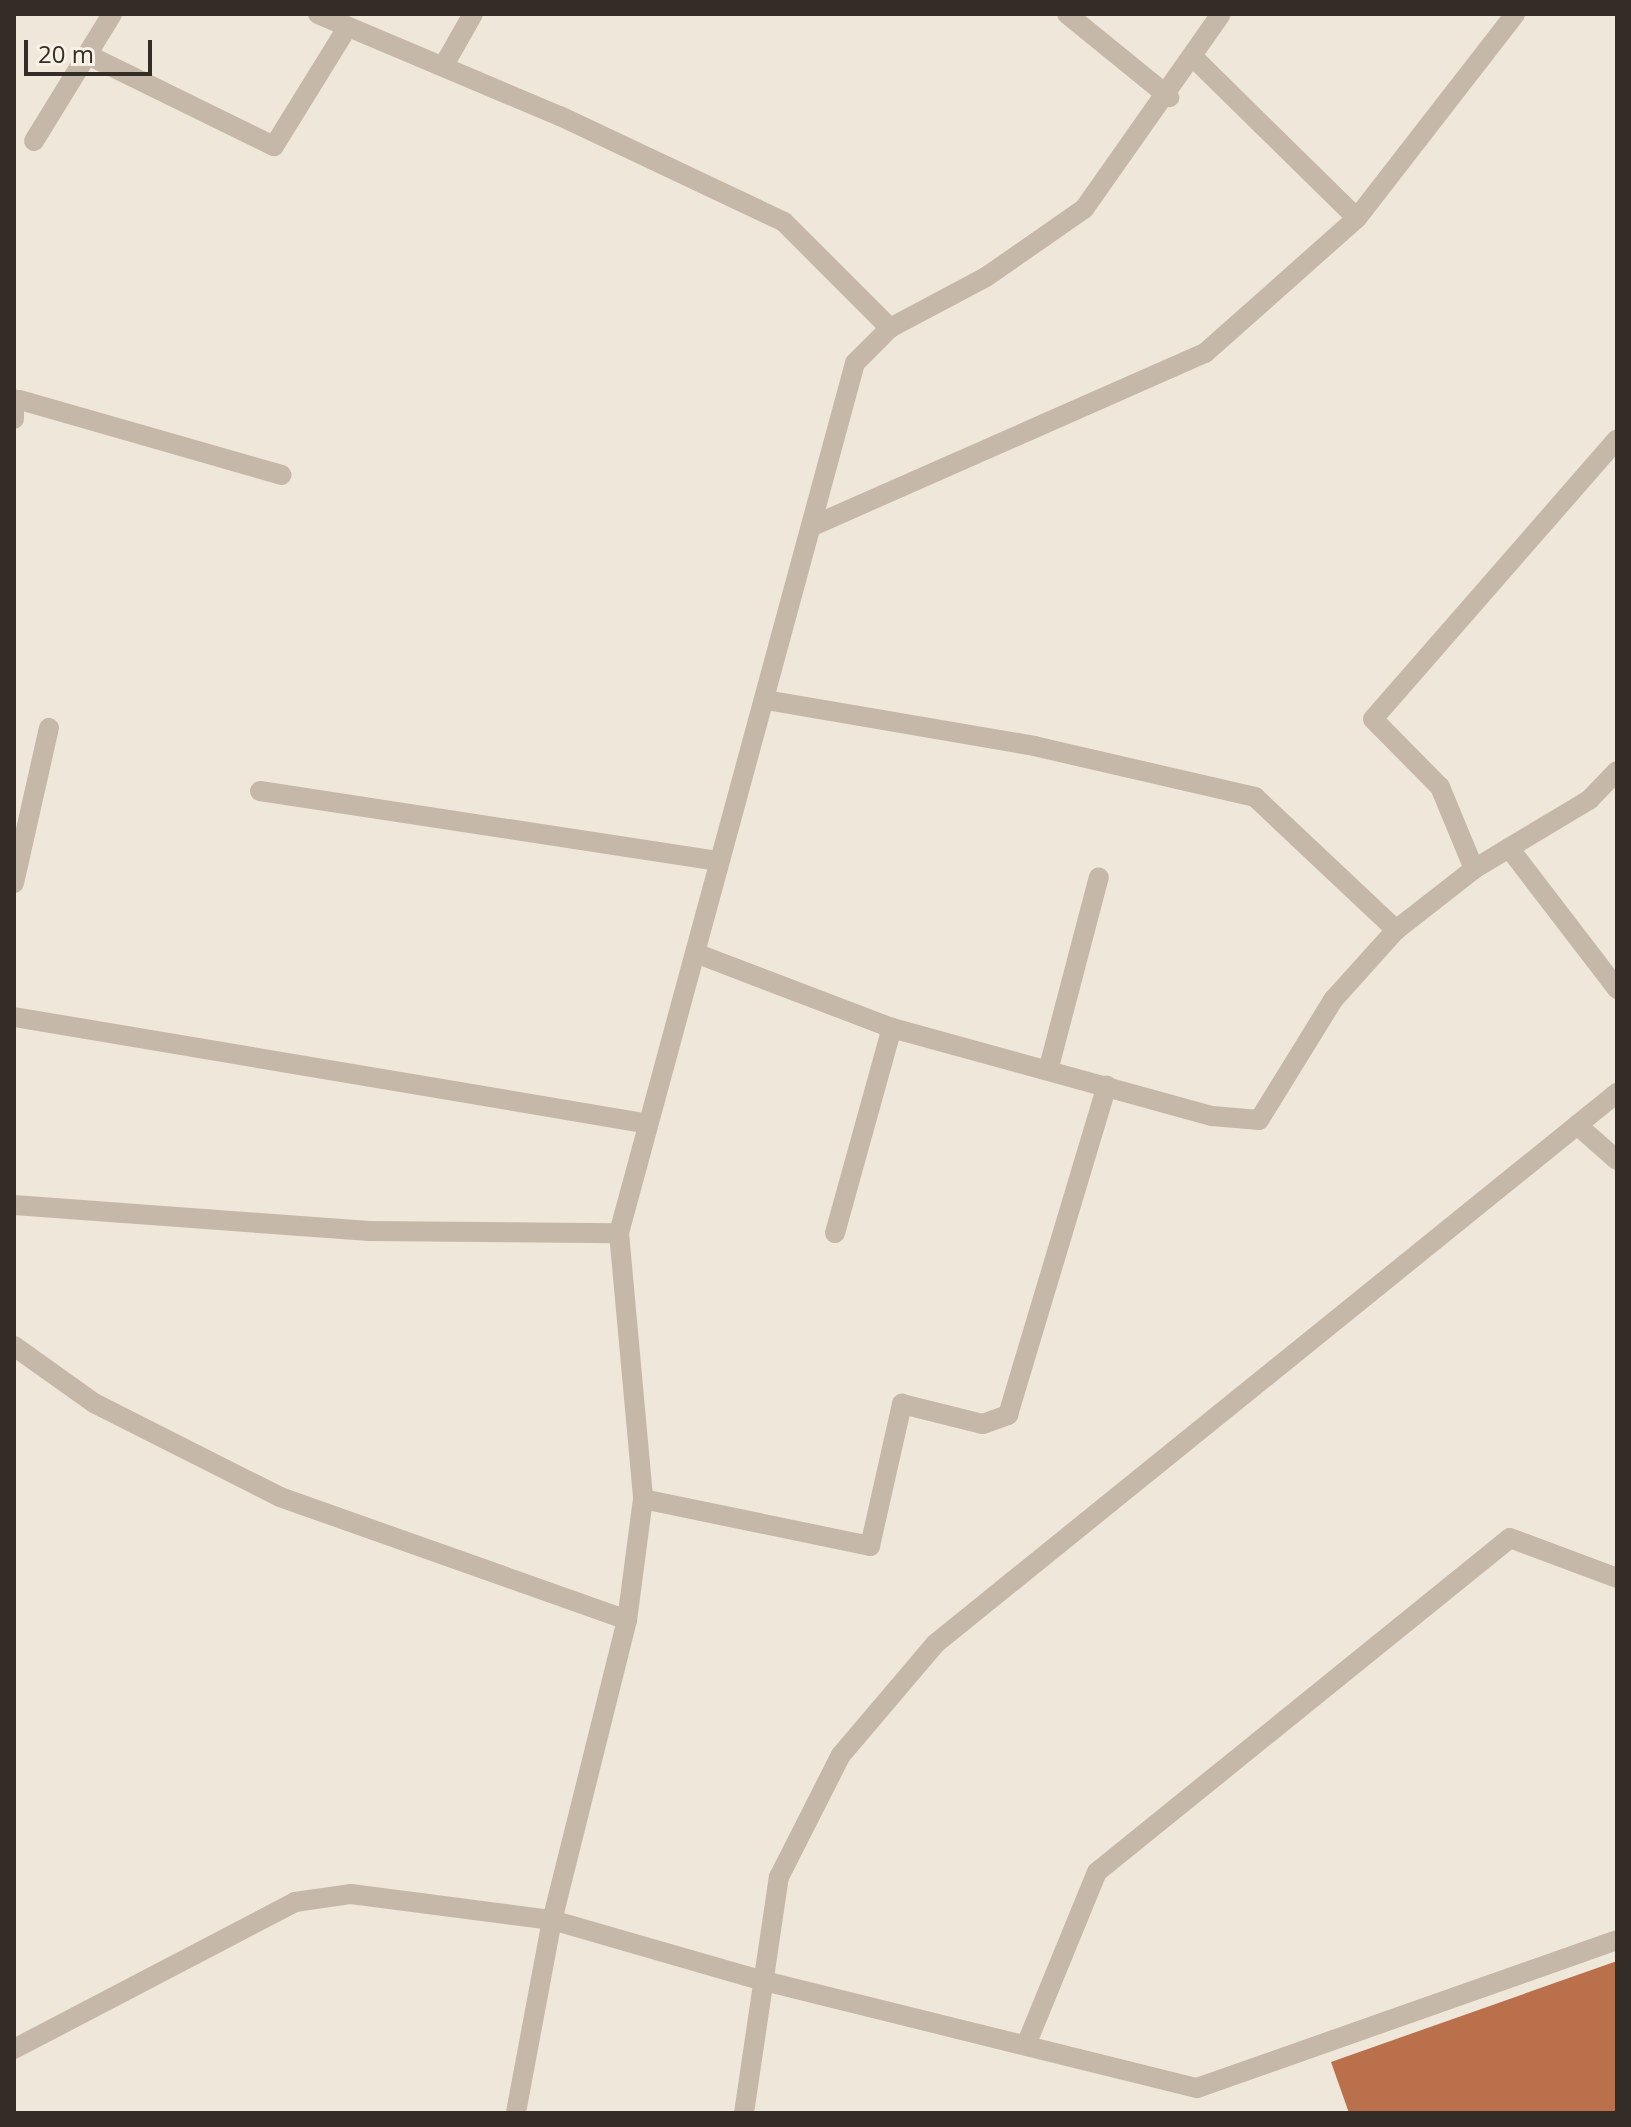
<!DOCTYPE html>
<html>
<head>
<meta charset="utf-8">
<style>
	body { margin:0 }
	#map { position:relative; width:1631px; height:2127px; overflow:hidden; background:#efe7da; font-family:"Open Sans",sans-serif }
	div>[style] { position:absolute }
	.building>* { inset:0; background:#bb704c }
	.minor>* { height:20px; margin:-10px; padding:0 10px; transform-origin:10px; border-radius:10px; background:#c6b8a8 }
	span { translate:-50% -50%; white-space:nowrap; text-align:center; line-height:1.15; -webkit-text-stroke:6px #f7f1e6; paint-order:stroke }
	.frame { position:absolute; inset:0; border:16px solid #332c27; pointer-events:none }
	.scale { position:absolute; left:24px; top:40px; width:128px; height:36px; box-sizing:border-box; border:4px solid #332c27; border-top:0; padding-left:10px; font-size:24px; line-height:28px; white-space:nowrap; color:#332c27; -webkit-text-stroke:6px #f7f1e6; paint-order:stroke }
</style>
</head>
<body>
<div id="map">
	<div class="building">
		<i style="clip-path:polygon(1617px 1961px,1617px 2113px,1349px 2113px,1331px 2062px)"></i>
	</div>
	<div class="minor">
		<i style="left:318px;top:14px;width:263px;rotate:22.9deg"></i>
		<i style="left:560px;top:116px;width:248px;rotate:25.3deg"></i>
		<i style="left:784px;top:222px;width:150px;rotate:45deg"></i>
		<i style="left:890px;top:328px;width:49px;rotate:135deg"></i>
		<i style="left:855px;top:363px;width:901px;rotate:105.18deg"></i>
		<i style="left:619px;top:1233px;width:267px;rotate:84.8deg"></i>
		<i style="left:643px;top:1499px;width:122px;rotate:97.5deg"></i>
		<i style="left:627px;top:1620px;width:309px;rotate:104deg"></i>
		<i style="left:552px;top:1920px;width:196px;rotate:100.6deg"></i>
		<i style="left:1067px;top:14px;width:132px;rotate:39.1deg"></i>
		<i style="left:90px;top:56px;width:205px;rotate:26.1deg"></i>
		<i style="left:274px;top:146px;width:135px;rotate:-58.3deg"></i>
		<i style="left:1194px;top:58px;width:228px;rotate:44.5deg"></i>
		<i style="left:444px;top:65px;width:59px;rotate:-60.4deg"></i>
		<i style="left:34px;top:141px;width:149px;rotate:-58.4deg"></i>
		<i style="left:890px;top:328px;width:109px;rotate:-28deg"></i>
		<i style="left:986px;top:277px;width:119px;rotate:-34.8deg"></i>
		<i style="left:1084px;top:209px;width:238px;rotate:-54.9deg"></i>
		<i style="left:14px;top:399px;width:20px;rotate:90deg"></i>
		<i style="left:20px;top:400px;width:272px;rotate:16deg"></i>
		<i style="left:817px;top:524px;width:424px;rotate:-23.8deg"></i>
		<i style="left:1205px;top:353px;width:203px;rotate:-41.6deg"></i>
		<i style="left:1357px;top:218px;width:258px;rotate:-52.2deg"></i>
		<i style="left:766px;top:700px;width:272px;rotate:9.7deg"></i>
		<i style="left:1034px;top:746px;width:227px;rotate:13deg"></i>
		<i style="left:1255px;top:797px;width:194px;rotate:43.3deg"></i>
		<i style="left:260px;top:791px;width:464px;rotate:8.7deg"></i>
		<i style="left:1509px;top:848px;width:178px;rotate:52.5deg"></i>
		<i style="left:1474px;top:869px;width:89px;rotate:-112.5deg"></i>
		<i style="left:1440px;top:787px;width:95px;rotate:-134.6deg"></i>
		<i style="left:1373px;top:719px;width:371px;rotate:-48.9deg"></i>
		<i style="left:14px;top:883px;width:159px;rotate:-77.3deg"></i>
		<i style="left:698px;top:954px;width:208px;rotate:20.9deg"></i>
		<i style="left:892px;top:1028px;width:332px;rotate:15.4deg"></i>
		<i style="left:1212px;top:1116px;width:47px;rotate:4.9deg"></i>
		<i style="left:1259px;top:1120px;width:141px;rotate:-58.3deg"></i>
		<i style="left:1333px;top:1000px;width:94px;rotate:-48deg"></i>
		<i style="left:1396px;top:930px;width:99px;rotate:-38deg"></i>
		<i style="left:1474px;top:869px;width:134px;rotate:-31deg"></i>
		<i style="left:1589px;top:800px;width:40px;rotate:-46deg"></i>
		<i style="left:14px;top:1017px;width:639px;rotate:9.55deg"></i>
		<i style="left:1049px;top:1067px;width:196px;rotate:-75.3deg"></i>
		<i style="left:1577px;top:1125px;width:53px;rotate:41.2deg"></i>
		<i style="left:14px;top:1205px;width:356px;rotate:4.2deg"></i>
		<i style="left:369px;top:1231px;width:250px;rotate:0.5deg"></i>
		<i style="left:835px;top:1233px;width:213px;rotate:-74.5deg"></i>
		<i style="left:14px;top:1346px;width:98px;rotate:35.5deg"></i>
		<i style="left:94px;top:1403px;width:208px;rotate:26.8deg"></i>
		<i style="left:280px;top:1497px;width:368px;rotate:19.5deg"></i>
		<i style="left:643px;top:1499px;width:232px;rotate:11.7deg"></i>
		<i style="left:870px;top:1546px;width:146px;rotate:-77.3deg"></i>
		<i style="left:902px;top:1404px;width:83px;rotate:13.9deg"></i>
		<i style="left:983px;top:1424px;width:27px;rotate:-20deg"></i>
		<i style="left:1008px;top:1415px;width:344px;rotate:-73.3deg"></i>
		<i style="left:1026px;top:2045px;width:187px;rotate:-67.7deg"></i>
		<i style="left:1097px;top:1872px;width:531px;rotate:-38.96deg"></i>
		<i style="left:1510px;top:1538px;width:114px;rotate:20.5deg"></i>
		<i style="left:14px;top:2049px;width:317px;rotate:-27.6deg"></i>
		<i style="left:295px;top:1902px;width:57px;rotate:-8.1deg"></i>
		<i style="left:351px;top:1894px;width:203px;rotate:7.4deg"></i>
		<i style="left:552px;top:1920px;width:216px;rotate:16.1deg"></i>
		<i style="left:760px;top:1980px;width:450px;rotate:13.9deg"></i>
		<i style="left:1197px;top:2088px;width:445px;rotate:-19.4deg"></i>
		<i style="left:744px;top:2113px;width:239px;rotate:-81.6deg"></i>
		<i style="left:779px;top:1877px;width:137px;rotate:-63.1deg"></i>
		<i style="left:841px;top:1755px;width:145px;rotate:-49.7deg"></i>
		<i style="left:935px;top:1644px;width:877px;rotate:-38.94deg"></i>
	</div>
	<div class="frame"></div>
	<div class="scale">20 m</div>
</div>
</body>
</html>
